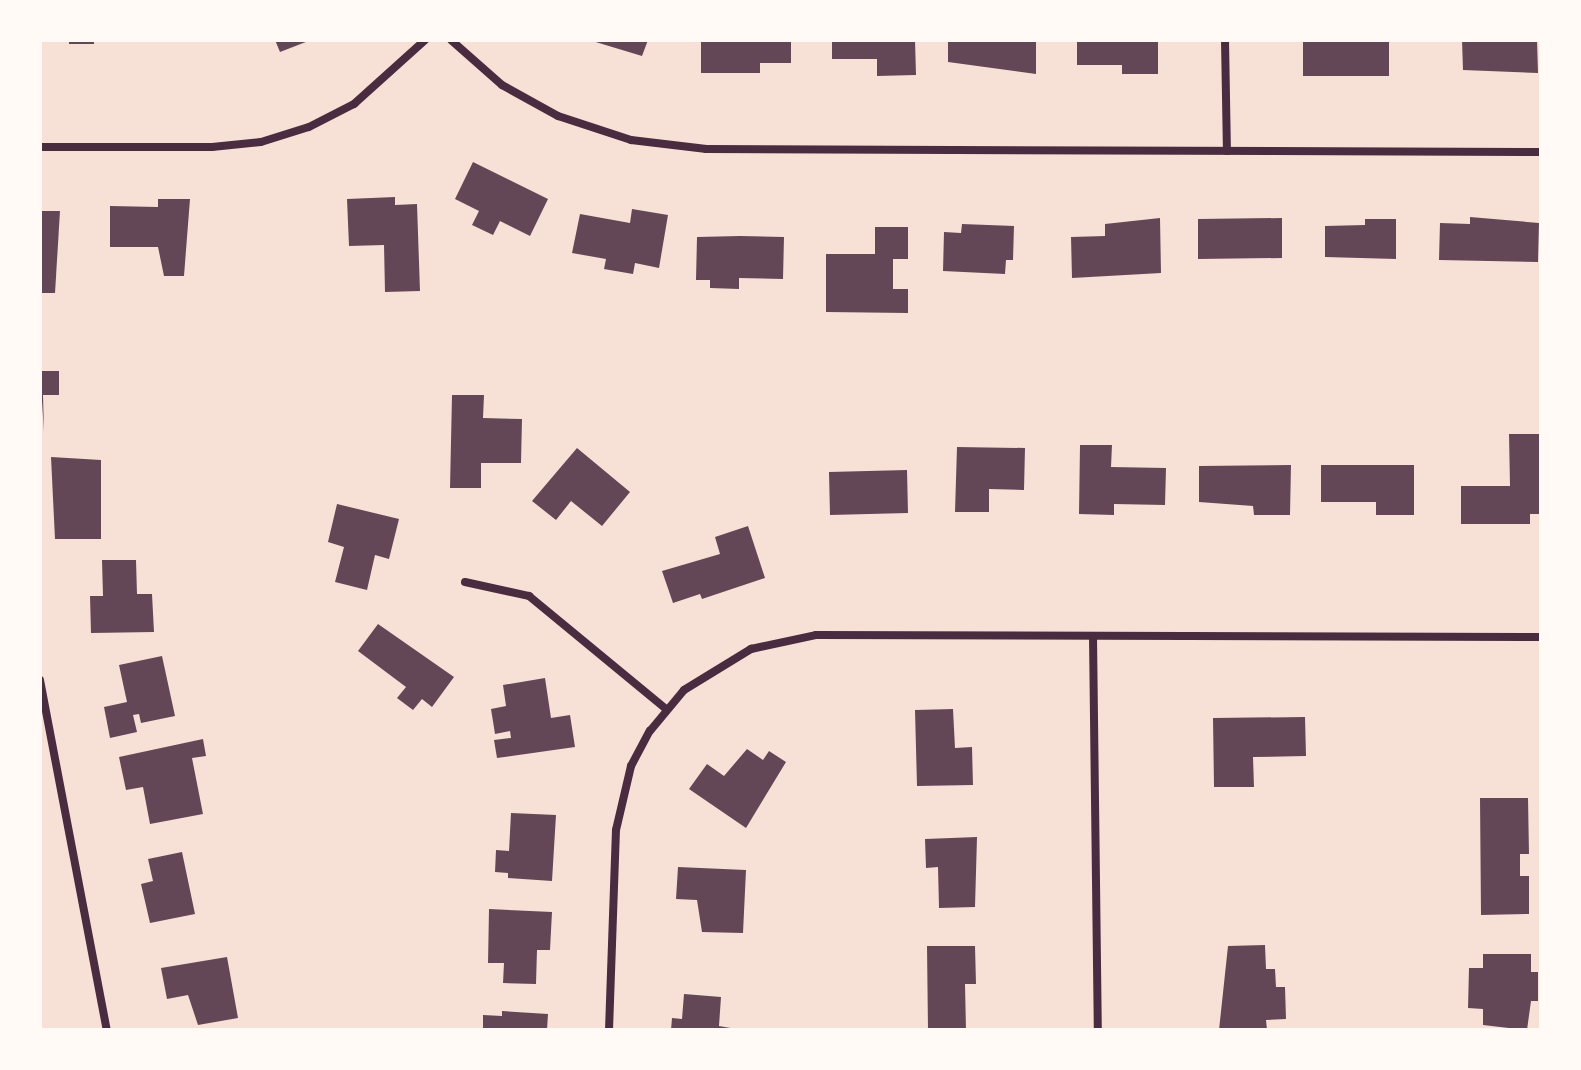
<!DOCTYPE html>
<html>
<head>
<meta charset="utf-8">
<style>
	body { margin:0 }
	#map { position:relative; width:1581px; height:1070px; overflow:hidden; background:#f7e1d7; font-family:Commissioner,sans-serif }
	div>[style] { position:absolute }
	.building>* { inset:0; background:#644757 }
	.minor>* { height:8px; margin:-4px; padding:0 4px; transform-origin:4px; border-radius:4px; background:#4a2c40 }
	span { translate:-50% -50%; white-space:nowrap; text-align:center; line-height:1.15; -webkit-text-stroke:6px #fffaf5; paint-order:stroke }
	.frame { position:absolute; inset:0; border:42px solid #fffaf5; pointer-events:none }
</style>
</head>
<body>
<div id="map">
	<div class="building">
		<i style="clip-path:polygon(69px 40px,94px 40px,94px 44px,69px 44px)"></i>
		<i style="clip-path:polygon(275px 40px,311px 40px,280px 52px)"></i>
		<i style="clip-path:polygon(589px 40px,648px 40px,642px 56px)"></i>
		<i style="clip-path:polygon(701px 40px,791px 40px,791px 63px,760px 63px,760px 73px,701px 73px)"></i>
		<i style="clip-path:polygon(832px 40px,915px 40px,916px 75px,877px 76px,877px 59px,832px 59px)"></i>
		<i style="clip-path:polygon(948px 40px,1036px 40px,1036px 74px,948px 62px)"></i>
		<i style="clip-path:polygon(1077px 40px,1158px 40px,1158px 74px,1122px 74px,1122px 65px,1077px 65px)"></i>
		<i style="clip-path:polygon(1303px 40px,1389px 40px,1389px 76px,1303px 76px)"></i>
		<i style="clip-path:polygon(1462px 40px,1537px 40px,1538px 73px,1463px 70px)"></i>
		<i style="clip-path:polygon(473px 162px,548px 199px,530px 236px,500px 221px,493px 235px,472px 225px,479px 211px,455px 199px)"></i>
		<i style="clip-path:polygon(395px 197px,395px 205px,417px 204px,420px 291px,385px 292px,384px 245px,349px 246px,347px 199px)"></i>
		<i style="clip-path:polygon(158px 199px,190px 199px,184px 276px,164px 276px,158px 247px,110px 247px,110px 206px,158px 207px)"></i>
		<i style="clip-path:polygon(632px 209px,668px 215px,659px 268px,635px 263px,633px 274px,604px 269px,606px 259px,572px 253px,580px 214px,630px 223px)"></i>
		<i style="clip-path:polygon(40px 211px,60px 211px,55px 293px,40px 293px)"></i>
		<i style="clip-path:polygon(1470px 217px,1539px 223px,1538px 262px,1439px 260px,1440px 223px,1470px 224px)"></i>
		<i style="clip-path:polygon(1160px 218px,1161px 273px,1072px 278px,1071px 237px,1105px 236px,1105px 224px)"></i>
		<i style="clip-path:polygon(1282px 218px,1282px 258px,1198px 259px,1198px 219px)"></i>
		<i style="clip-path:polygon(1365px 219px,1396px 219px,1396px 259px,1325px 257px,1325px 226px,1365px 225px)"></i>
		<i style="clip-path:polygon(962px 224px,1014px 226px,1013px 260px,1006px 260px,1005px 274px,943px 271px,944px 232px,961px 233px)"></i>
		<i style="clip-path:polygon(875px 227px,908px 227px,908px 259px,893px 259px,893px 289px,908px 289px,908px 313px,826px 312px,826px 254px,875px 254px)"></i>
		<i style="clip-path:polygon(740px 236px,784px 237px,783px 279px,739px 278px,739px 289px,710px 288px,710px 280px,696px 280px,697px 237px)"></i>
		<i style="clip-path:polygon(40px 371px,59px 371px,59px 395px,43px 395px,44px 432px)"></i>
		<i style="clip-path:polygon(452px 395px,484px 395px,483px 418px,522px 419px,521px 463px,481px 463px,481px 488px,450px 488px)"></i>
		<i style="clip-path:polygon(1509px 434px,1541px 434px,1541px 514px,1530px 514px,1530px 524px,1461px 524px,1461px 486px,1510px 486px)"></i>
		<i style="clip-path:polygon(1080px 445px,1112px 445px,1111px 467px,1166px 468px,1165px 505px,1114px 504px,1114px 515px,1079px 514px)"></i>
		<i style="clip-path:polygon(957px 447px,1025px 448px,1024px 490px,989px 489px,989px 512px,955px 512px)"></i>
		<i style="clip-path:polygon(577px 448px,630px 492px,602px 526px,571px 501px,556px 520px,532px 501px)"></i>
		<i style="clip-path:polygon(51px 457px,101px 460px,101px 539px,55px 539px)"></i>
		<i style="clip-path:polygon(1291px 465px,1290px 515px,1254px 515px,1253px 506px,1199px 502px,1199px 466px)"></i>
		<i style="clip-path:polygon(1321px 465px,1414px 465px,1414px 515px,1376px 515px,1376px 502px,1321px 502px)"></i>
		<i style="clip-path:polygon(907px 470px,908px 513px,830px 515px,829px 472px)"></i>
		<i style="clip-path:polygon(337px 504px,399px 519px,389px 559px,375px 555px,367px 590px,335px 582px,344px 547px,328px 542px)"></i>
		<i style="clip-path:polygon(748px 526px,765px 578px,702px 599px,700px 594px,673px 603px,662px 571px,720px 554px,715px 537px)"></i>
		<i style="clip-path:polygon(102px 560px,136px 560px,137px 594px,152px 594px,154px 632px,91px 633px,90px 596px,103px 596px)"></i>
		<i style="clip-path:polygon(378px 624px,454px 677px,432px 707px,422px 699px,413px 710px,397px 698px,406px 687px,358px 651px)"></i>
		<i style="clip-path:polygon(162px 656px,175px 716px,141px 723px,139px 714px,133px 715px,137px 732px,110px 738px,104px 707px,127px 702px,119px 665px)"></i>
		<i style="clip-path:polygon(545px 678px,551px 718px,570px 715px,575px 747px,497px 758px,494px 740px,511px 738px,510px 731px,495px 734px,491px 709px,506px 706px,503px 685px)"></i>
		<i style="clip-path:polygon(953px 709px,955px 748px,972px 747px,973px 785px,917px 786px,915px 710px)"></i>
		<i style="clip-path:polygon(1305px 717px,1306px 756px,1253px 757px,1254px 787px,1214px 787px,1213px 718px)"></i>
		<i style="clip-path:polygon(203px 739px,206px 756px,192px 758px,203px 814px,150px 824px,143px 787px,126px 790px,119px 757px)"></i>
		<i style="clip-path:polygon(747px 749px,763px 760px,769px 751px,786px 762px,746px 828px,689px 789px,707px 764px,724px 776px)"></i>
		<i style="clip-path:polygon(1480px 798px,1528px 798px,1529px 854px,1520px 854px,1520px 876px,1529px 876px,1529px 914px,1481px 915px)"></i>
		<i style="clip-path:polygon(511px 813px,556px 815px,552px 881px,508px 878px,508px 873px,495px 872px,496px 850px,509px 851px)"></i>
		<i style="clip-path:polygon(977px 837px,975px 907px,939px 908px,938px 867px,926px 868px,925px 839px)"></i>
		<i style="clip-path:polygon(182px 852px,195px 914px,150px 923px,141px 884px,153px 881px,148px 859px)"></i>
		<i style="clip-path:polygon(678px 867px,746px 870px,743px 933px,702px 932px,697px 900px,676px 899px)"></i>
		<i style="clip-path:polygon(489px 909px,552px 912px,550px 950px,537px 950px,536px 984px,503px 983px,504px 963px,488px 963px)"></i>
		<i style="clip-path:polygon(1265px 945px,1266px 969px,1275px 969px,1276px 987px,1285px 987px,1286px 1019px,1266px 1020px,1267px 1030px,1219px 1030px,1228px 946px)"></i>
		<i style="clip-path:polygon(927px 946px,975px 946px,976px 984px,965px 984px,966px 1030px,928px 1030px)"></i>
		<i style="clip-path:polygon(1483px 954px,1531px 954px,1531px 972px,1538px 972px,1538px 1001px,1531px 1001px,1527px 1030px,1483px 1025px,1483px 1009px,1468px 1008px,1469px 968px,1483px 968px)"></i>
		<i style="clip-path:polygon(227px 957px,238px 1018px,198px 1025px,188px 995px,167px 999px,161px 968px)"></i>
		<i style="clip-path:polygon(684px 994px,721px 997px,719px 1026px,742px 1030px,671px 1030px,672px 1018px,682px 1019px)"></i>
		<i style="clip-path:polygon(502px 1011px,548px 1014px,547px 1030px,483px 1030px,483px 1015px,502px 1016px)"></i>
	</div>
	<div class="minor">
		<i style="left:451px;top:40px;width:68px;rotate:41.4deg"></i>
		<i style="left:502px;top:85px;width:64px;rotate:29deg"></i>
		<i style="left:558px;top:116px;width:77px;rotate:18.2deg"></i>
		<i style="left:631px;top:140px;width:76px;rotate:6.8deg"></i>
		<i style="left:706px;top:149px;width:835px;rotate:0.21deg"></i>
		<i style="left:1225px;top:40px;width:111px;rotate:89deg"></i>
		<i style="left:40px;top:147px;width:172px"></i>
		<i style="left:212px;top:147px;width:49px;rotate:-5.8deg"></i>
		<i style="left:261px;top:142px;width:50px;rotate:-17.4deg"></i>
		<i style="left:309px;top:127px;width:51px;rotate:-27.1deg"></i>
		<i style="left:354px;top:104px;width:96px;rotate:-42deg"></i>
		<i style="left:465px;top:582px;width:66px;rotate:12.3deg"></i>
		<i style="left:529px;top:596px;width:178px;rotate:39.5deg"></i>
		<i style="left:1093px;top:636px;width:394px;rotate:89.3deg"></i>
		<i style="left:40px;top:680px;width:356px;rotate:79.2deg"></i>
		<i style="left:609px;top:1030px;width:200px;rotate:-88deg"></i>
		<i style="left:616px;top:830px;width:66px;rotate:-76.8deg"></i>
		<i style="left:631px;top:766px;width:40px;rotate:-62deg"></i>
		<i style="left:650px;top:731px;width:53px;rotate:-50.3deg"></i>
		<i style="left:684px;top:690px;width:79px;rotate:-31.5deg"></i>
		<i style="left:751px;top:649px;width:66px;rotate:-12.2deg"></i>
		<i style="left:816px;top:635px;width:725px;rotate:0.16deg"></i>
	</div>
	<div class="frame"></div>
</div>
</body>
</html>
